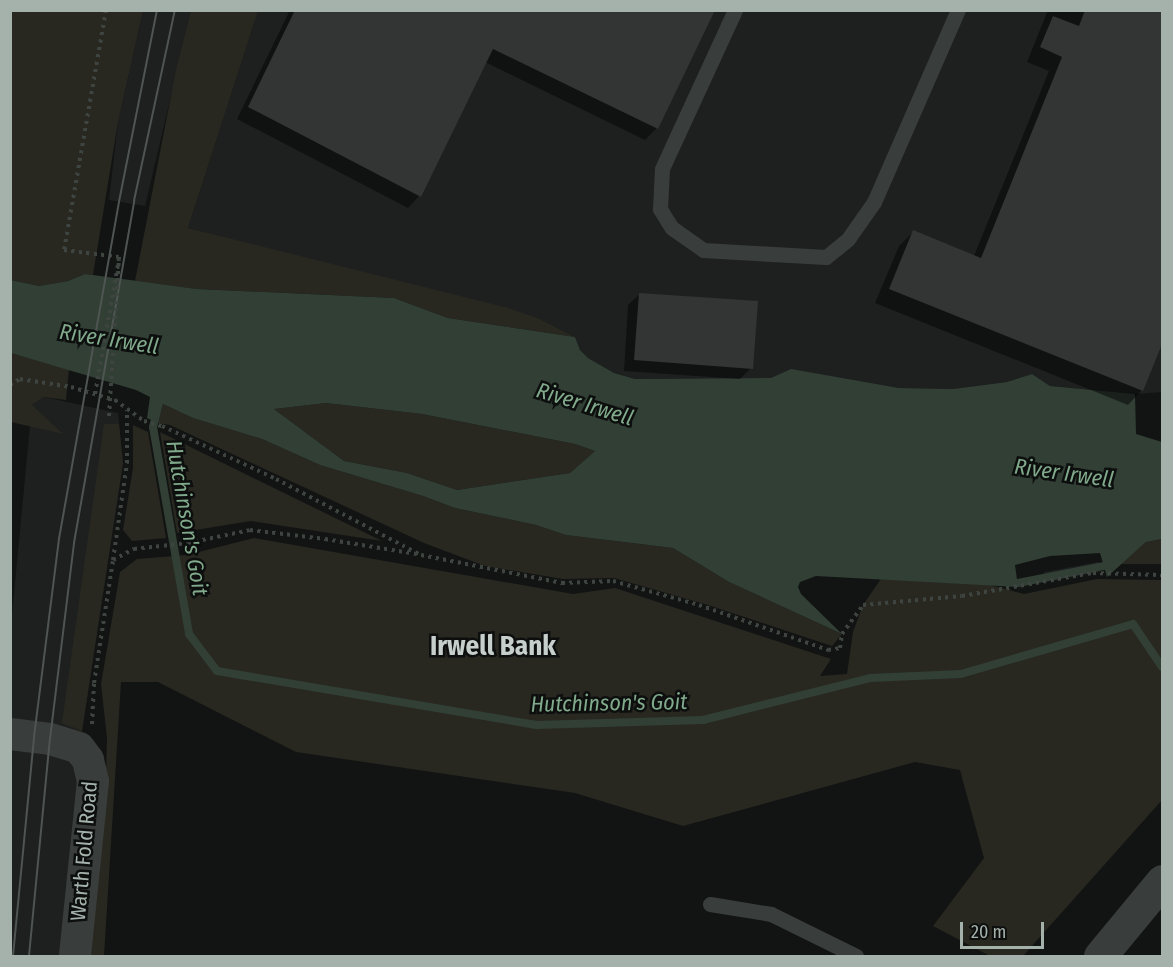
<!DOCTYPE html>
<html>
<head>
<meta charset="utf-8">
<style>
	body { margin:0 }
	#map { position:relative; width:1173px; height:967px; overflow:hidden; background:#121413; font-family:"Fira Sans Condensed",sans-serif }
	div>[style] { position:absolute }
	.built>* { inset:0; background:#1e2020 }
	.green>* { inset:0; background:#282821 }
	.water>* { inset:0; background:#313f35 }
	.shadow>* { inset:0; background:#0007 }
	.stream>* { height:8px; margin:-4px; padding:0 4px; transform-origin:4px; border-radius:4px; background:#313f35 }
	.building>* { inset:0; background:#323534 }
	.path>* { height:4px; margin-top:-2px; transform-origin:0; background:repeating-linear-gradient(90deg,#3e4440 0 3px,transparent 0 7.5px) }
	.service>* { height:15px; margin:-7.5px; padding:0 7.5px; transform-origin:7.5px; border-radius:7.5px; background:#393d3b }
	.minor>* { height:32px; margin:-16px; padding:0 16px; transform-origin:16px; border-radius:16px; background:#393d3b }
	.tertiary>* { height:33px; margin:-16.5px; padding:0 16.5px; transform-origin:16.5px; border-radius:16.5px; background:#393d3b }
	.tram>* { height:1.5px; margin:-0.75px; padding:0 0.75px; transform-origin:0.75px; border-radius:0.75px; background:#4f5552 }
	.path-bridge>* { height:4px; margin-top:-2px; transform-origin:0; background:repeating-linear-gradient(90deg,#3e4440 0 3px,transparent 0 7.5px) }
	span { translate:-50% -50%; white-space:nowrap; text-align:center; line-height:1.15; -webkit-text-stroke:5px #0d0e0e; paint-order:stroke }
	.street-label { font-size:21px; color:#a5b2ac }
	.water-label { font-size:22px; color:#80aa8b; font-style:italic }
	.district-label { font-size:27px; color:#c6cfcb; font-weight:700 }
	.frame { position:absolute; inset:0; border:12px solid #a5b2ac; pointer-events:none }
	.scale { position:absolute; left:960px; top:922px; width:84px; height:27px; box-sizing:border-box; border:3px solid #a5b2ac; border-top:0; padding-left:8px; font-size:18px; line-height:21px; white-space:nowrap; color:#a5b2ac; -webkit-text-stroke:4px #0d0e0e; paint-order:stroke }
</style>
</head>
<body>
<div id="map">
	<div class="built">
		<i style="clip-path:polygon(143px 11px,191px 11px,145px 206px,109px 200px,118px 122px)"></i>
		<i style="clip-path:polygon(258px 11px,1162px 11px,1162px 392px,1135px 394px,1050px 386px,1032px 374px,1007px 382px,953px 389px,899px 388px,791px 370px,771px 378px,635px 379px,614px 373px,588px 358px,580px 350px,575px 337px,540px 319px,188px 228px)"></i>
		<i style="clip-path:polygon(44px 397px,118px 413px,123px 463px,82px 731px,62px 956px,11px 956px,11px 625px,32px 405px)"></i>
		<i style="clip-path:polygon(1098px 562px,1100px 572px,1046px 582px,1044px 572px)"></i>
	</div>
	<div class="green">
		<i style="clip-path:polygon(11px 11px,143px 11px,118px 122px,93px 275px,85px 274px,68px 281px,39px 286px,11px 280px)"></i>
		<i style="clip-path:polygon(191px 11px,258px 11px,188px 228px,508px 308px,540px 319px,575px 337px,448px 318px,394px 298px,197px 289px,135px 281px,176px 70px)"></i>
		<i style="clip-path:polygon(11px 353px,69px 369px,66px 400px,44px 397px,32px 405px,63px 434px,11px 422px)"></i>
		<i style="clip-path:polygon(326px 403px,422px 414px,575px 444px,595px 451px,570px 473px,457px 490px,407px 473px,344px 461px,274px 409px)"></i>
		<i style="clip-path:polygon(163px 404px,193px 418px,262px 439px,320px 465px,423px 496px,455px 508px,536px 525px,566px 535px,673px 548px,729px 582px,842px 634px,832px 646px,708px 605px,614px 578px,563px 579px,485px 566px,424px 543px,170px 425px,158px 423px)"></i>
		<i style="clip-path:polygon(104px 424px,119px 424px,123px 463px,82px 731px,62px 723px)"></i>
		<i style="clip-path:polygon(133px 425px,148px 432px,166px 538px,132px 541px,123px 530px,133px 468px)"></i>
		<i style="clip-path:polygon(160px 432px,382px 541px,251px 521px,177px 533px)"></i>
		<i style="clip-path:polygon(254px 538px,573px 594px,615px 588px,831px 659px,820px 676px,847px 674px,853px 632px,863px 605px,881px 579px,990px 585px,1024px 594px,1097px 579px,1162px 580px,1162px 800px,1023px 956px,990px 956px,933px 926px,984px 858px,960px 770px,915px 762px,683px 826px,575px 793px,296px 752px,158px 682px,121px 682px,104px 956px,87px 956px,106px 776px,107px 738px,101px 684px,120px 572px,137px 559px,187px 555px)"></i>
		<i style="clip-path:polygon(1162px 539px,1162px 564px,1121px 564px,1146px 542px)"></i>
	</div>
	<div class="water">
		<i style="clip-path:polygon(evenodd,85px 274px,197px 289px,394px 298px,448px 318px,575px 337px,580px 350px,588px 358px,614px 373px,635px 379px,771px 378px,791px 369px,899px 388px,953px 389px,1007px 382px,1032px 374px,1050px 386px,1135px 394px,1136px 434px,1162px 442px,1162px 539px,1146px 542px,1107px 577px,1100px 553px,1050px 556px,1015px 565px,1018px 587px,816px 576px,800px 582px,798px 587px,801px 594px,842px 634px,729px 582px,673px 548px,566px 535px,536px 525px,455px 508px,423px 496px,320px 465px,262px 439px,193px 418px,163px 404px,158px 423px,147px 418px,150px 397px,136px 390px,11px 353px,11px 280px,39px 286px,68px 281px,85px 274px,326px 403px,422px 414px,575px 444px,595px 451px,570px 473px,457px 490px,407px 473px,344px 461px,274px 409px,326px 403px)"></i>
	</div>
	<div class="shadow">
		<i style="clip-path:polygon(290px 10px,714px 10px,657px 128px,645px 140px,485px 62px,419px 196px,408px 208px,237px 119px)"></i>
		<i style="clip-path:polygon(1048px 10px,1162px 10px,1162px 342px,1142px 390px,1128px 405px,875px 303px,899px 246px,913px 232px,974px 256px,1049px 71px,1027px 62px)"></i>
		<i style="clip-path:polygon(640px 294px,751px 368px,740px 379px,624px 371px,628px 305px)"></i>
	</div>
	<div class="stream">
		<i style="left:157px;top:410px;width:17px;rotate:103deg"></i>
		<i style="left:153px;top:427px;width:210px;rotate:80.1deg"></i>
		<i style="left:189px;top:634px;width:46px;rotate:52.9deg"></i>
		<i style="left:217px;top:671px;width:324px;rotate:9.6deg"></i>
		<i style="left:536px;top:725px;width:167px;rotate:-1.7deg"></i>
		<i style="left:703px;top:720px;width:172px;rotate:-14.1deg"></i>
		<i style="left:870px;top:678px;width:91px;rotate:-2.5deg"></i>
		<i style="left:961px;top:674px;width:179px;rotate:-16.2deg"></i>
		<i style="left:1133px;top:624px;width:52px;rotate:56deg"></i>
		<i style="left:1018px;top:583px;width:88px;rotate:-11.2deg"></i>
	</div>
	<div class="building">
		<i style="clip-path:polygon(295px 10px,715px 10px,658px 129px,493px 49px,421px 197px,248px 107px)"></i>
		<i style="clip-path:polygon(1085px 10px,1162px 10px,1162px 344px,1143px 391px,889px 289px,913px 230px,981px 258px,1062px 57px,1040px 47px,1053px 16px,1079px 26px)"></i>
		<i style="clip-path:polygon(639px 293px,758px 301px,753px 369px,634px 360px)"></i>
	</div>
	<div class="path">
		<i style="left:106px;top:10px;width:244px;rotate:99.9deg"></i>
		<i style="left:64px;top:250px;width:55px;rotate:7.3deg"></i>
		<i style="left:119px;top:257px;width:2px;rotate:90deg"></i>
		<i style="left:10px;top:385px;width:12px;rotate:-31deg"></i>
		<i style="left:20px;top:379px;width:52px;rotate:8.9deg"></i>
		<i style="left:71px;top:387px;width:46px;rotate:16.5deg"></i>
		<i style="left:115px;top:400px;width:36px;rotate:36deg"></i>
		<i style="left:144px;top:421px;width:19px;rotate:16deg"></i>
		<i style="left:162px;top:426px;width:126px;rotate:24.9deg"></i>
		<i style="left:276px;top:479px;width:164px;rotate:27.7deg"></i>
		<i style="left:421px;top:555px;width:144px;rotate:11.2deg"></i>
		<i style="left:562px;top:583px;width:51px;rotate:-2.2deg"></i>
		<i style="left:613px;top:581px;width:89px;rotate:15.6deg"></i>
		<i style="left:699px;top:605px;width:137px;rotate:19.2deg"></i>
		<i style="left:828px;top:650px;width:12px;rotate:-9deg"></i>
		<i style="left:840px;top:648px;width:14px;rotate:-82deg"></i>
		<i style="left:842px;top:634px;width:36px;rotate:-54deg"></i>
		<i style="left:863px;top:605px;width:99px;rotate:-5.2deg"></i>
		<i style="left:962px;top:596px;width:133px;rotate:-10deg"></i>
		<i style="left:1093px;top:573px;width:69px;rotate:1.7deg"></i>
		<i style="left:95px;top:394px;width:137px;rotate:-79.9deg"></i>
		<i style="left:113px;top:560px;width:98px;rotate:-81.8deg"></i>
		<i style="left:127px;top:463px;width:53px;rotate:-90deg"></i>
		<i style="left:92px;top:724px;width:41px;rotate:-87.2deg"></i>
		<i style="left:94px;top:683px;width:124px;rotate:-81.2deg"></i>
		<i style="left:113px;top:560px;width:24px;rotate:-28deg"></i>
		<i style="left:134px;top:549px;width:54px;rotate:-6.3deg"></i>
		<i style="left:188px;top:543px;width:63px;rotate:-11.8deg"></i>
		<i style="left:250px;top:530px;width:76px;rotate:6.8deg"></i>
		<i style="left:325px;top:539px;width:93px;rotate:9.3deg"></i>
	</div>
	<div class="service">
		<i style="left:735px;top:10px;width:175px;rotate:114.7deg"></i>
		<i style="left:662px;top:169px;width:40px;rotate:92.9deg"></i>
		<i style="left:660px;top:209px;width:22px;rotate:58deg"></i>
		<i style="left:672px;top:228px;width:38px;rotate:35deg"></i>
		<i style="left:703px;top:250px;width:123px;rotate:3.3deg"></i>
		<i style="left:826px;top:257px;width:28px;rotate:-39deg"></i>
		<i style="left:848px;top:239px;width:45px;rotate:-54.9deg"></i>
		<i style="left:874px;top:202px;width:210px;rotate:-66.4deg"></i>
		<i style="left:710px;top:904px;width:62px;rotate:9.3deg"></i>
		<i style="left:771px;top:914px;width:95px;rotate:26.3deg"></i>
	</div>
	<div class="minor">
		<i style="left:10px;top:734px;width:40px;rotate:7.1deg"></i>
		<i style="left:50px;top:739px;width:30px;rotate:17deg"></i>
		<i style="left:79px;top:748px;width:15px;rotate:53deg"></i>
		<i style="left:88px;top:760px;width:22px;rotate:77deg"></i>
		<i style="left:93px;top:781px;width:176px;rotate:95.9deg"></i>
	</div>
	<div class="tertiary">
		<i style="left:1100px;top:956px;width:97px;rotate:-50.4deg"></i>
	</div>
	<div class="tram">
		<i style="left:13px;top:956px;width:220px;rotate:-84.5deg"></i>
		<i style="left:34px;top:737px;width:200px;rotate:-82.8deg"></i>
		<i style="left:59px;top:539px;width:347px;rotate:-79.9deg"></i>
		<i style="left:120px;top:197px;width:191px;rotate:-78.8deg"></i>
		<i style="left:29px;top:956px;width:218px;rotate:-84.5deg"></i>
		<i style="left:50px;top:739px;width:197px;rotate:-83deg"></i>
		<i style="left:74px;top:543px;width:347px;rotate:-80deg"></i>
		<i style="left:134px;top:201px;width:195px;rotate:-77.9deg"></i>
	</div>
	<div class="path-bridge">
		<i style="left:109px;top:416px;width:157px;rotate:-86.4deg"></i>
	</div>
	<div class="street-label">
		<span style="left:84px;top:851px;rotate:-85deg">Warth Fold Road</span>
	</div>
	<div class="water-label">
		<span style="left:109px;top:339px;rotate:9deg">River Irwell</span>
		<span style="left:585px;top:404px;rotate:17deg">River Irwell</span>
		<span style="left:1064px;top:473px;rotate:8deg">River Irwell</span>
		<span style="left:187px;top:518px;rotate:80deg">Hutchinson's Goit</span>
		<span style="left:609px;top:703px;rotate:-1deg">Hutchinson's Goit</span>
	</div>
	<div class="district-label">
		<span style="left:493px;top:647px">Irwell Bank</span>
	</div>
	<div class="frame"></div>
	<div class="scale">20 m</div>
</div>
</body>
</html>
